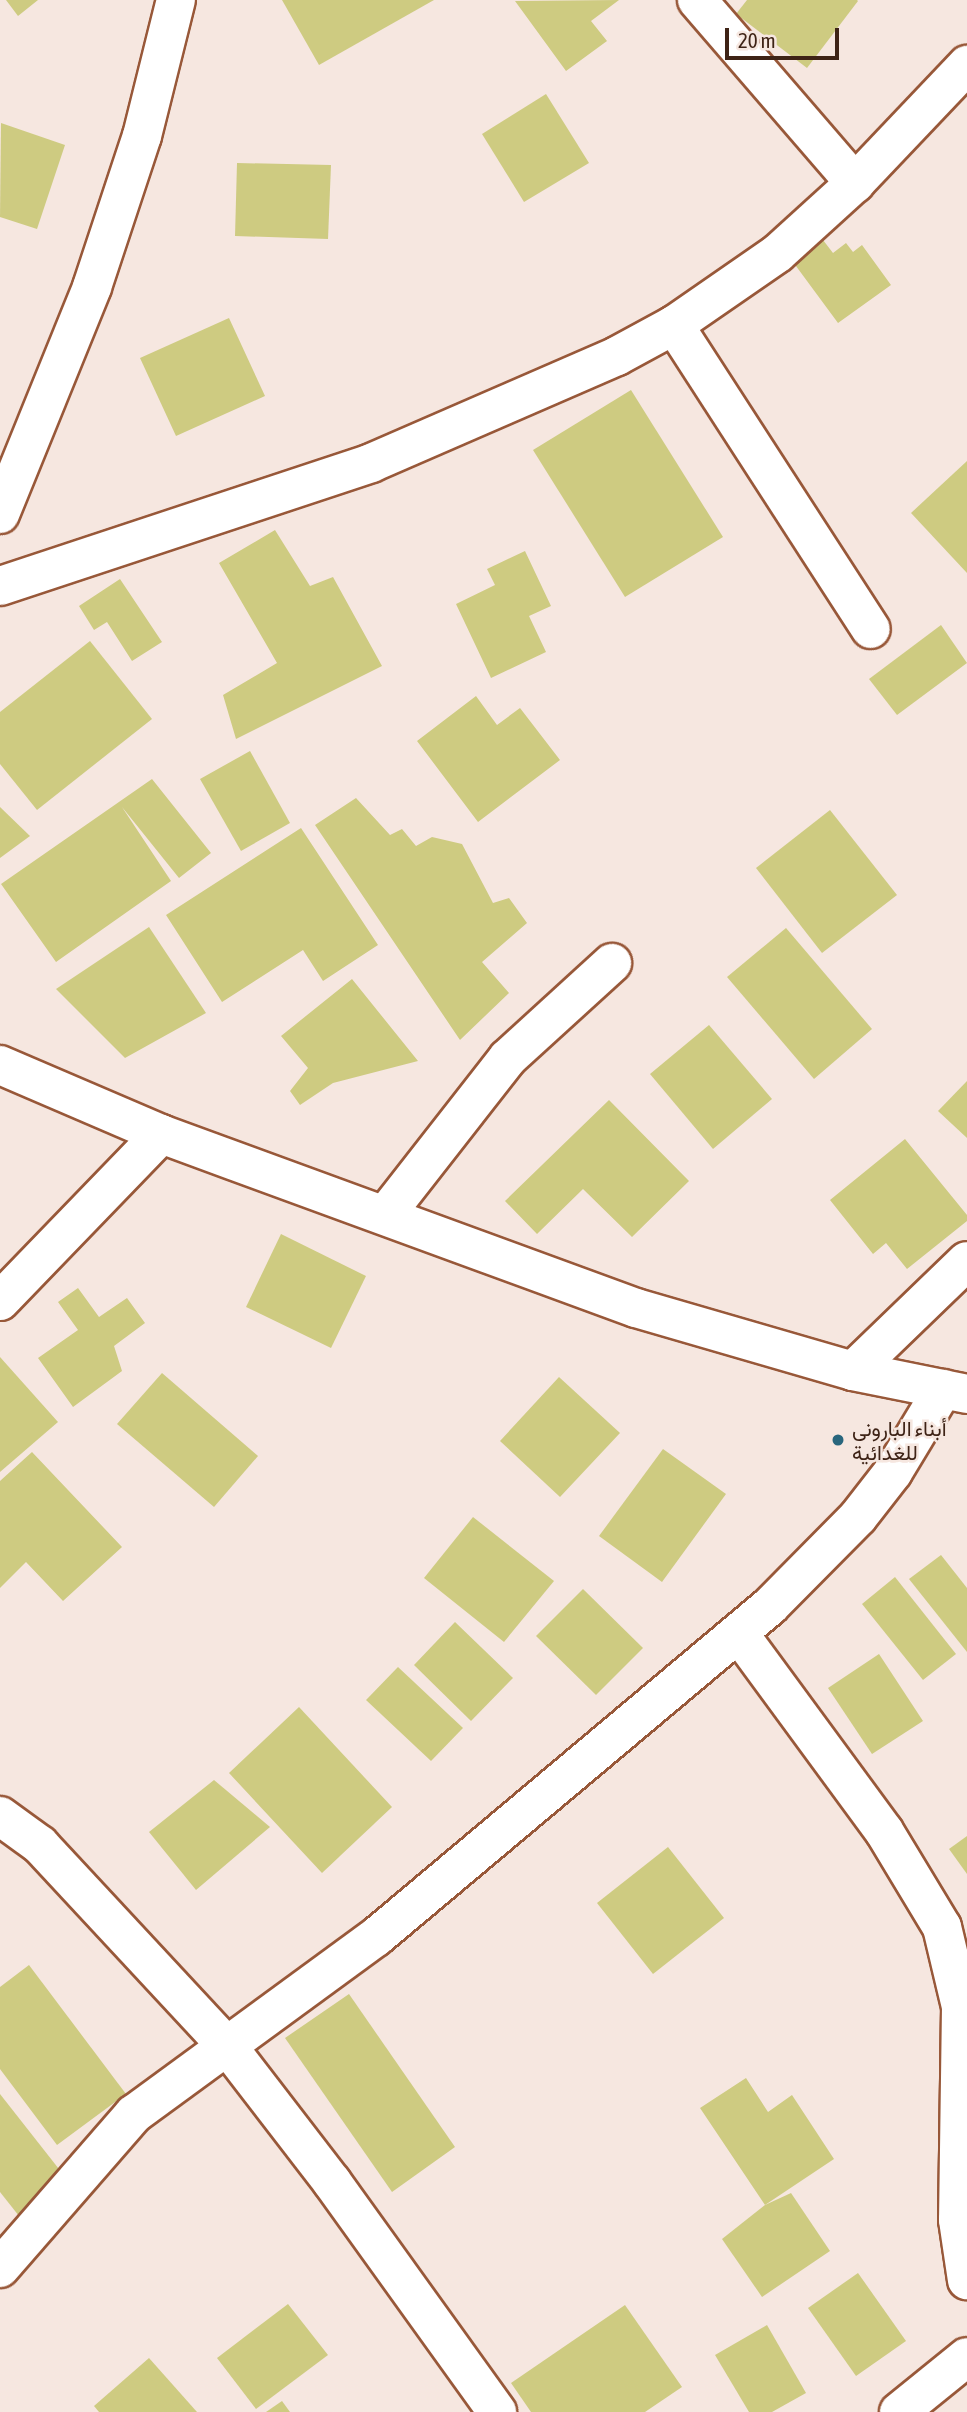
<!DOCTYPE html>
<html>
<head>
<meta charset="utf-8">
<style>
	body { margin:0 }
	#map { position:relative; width:967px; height:2412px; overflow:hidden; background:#f6e7e0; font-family:"Asap Condensed",Vazirmatn,sans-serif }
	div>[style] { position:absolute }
	.building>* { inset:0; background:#cecb81 }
	.roads { filter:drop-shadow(2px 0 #985839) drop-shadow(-2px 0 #985839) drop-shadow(0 2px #985839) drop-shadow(0 -2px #985839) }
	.minor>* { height:38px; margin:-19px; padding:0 19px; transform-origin:19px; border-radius:19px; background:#fff }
	.dots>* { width:19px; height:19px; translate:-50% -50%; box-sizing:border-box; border:4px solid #f6e7e0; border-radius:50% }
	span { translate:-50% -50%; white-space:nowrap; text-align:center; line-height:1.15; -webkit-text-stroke:5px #f6e7e0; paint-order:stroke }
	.poi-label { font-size:21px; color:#3e2316 }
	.left { translate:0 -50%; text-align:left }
	.scale { position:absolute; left:725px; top:28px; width:114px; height:32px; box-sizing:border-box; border:4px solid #3e2316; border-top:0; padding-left:9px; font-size:21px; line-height:24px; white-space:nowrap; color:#3e2316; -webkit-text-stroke:5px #f6e7e0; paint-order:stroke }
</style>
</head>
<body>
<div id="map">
	<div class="building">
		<i style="clip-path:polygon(6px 0,38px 0,18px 16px)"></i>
		<i style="clip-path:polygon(282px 0,434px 0,319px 65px)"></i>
		<i style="clip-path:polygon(619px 0,591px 21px,607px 41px,566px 71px,515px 1px)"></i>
		<i style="clip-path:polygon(747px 0,857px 0,858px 1px,807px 68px,736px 14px)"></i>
		<i style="clip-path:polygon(546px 94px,589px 163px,524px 202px,482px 134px)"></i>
		<i style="clip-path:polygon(1px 123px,65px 145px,37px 229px,0 217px)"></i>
		<i style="clip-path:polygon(237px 163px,331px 165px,328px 239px,235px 236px)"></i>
		<i style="clip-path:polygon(823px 240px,833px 253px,846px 243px,853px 252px,862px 245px,891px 285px,838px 323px,793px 262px)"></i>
		<i style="clip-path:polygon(229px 318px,265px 396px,176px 436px,140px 358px)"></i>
		<i style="clip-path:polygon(631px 390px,723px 537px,625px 597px,533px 450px)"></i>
		<i style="clip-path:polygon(967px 461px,967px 573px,911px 513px)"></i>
		<i style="clip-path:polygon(275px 530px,310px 586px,333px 577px,382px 666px,236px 739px,223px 695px,277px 663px,219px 563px)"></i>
		<i style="clip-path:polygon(525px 551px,551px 606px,529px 616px,546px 652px,491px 678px,456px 604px,495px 585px,487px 569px)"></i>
		<i style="clip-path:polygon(120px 579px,162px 642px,132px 661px,107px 622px,94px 630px,79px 606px)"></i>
		<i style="clip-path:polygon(941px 625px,967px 663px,897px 715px,869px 679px)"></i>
		<i style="clip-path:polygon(90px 641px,152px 719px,37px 810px,0 764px,0 712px)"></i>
		<i style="clip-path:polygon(476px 696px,497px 725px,520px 708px,560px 760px,478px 822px,417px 741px)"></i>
		<i style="clip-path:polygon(250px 751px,290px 823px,241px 851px,200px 779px)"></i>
		<i style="clip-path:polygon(152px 779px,211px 853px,179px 878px,122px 807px,171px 881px,56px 962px,1px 884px)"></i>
		<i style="clip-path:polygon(356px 798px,390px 835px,402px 829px,416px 846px,432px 837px,462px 844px,493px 903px,509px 898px,527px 923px,482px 962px,509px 993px,460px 1040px,315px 825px)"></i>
		<i style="clip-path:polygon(0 807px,30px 836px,0 858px)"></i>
		<i style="clip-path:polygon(830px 810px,897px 895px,822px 953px,756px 868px)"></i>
		<i style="clip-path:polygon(301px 828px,378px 945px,323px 981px,303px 950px,222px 1002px,166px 915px)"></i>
		<i style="clip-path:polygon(149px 927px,206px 1013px,125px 1058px,56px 989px)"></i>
		<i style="clip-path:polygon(786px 928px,872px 1029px,814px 1079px,727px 977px)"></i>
		<i style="clip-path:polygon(352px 979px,418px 1061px,333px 1083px,300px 1105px,290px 1091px,308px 1068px,281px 1036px)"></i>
		<i style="clip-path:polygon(709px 1025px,772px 1099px,713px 1149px,650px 1074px)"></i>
		<i style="clip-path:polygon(967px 1081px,967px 1138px,938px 1111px)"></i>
		<i style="clip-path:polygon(609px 1100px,689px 1181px,632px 1237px,583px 1189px,537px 1234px,505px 1201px)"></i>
		<i style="clip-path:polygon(905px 1139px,967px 1215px,967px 1221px,907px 1269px,886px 1243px,873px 1254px,830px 1200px)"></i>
		<i style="clip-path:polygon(281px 1234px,366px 1276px,331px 1348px,246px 1307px)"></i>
		<i style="clip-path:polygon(78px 1288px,99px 1317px,127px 1298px,145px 1323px,114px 1346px,122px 1371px,73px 1407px,38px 1358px,78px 1330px,58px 1302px)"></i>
		<i style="clip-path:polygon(0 1357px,58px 1422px,0 1472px)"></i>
		<i style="clip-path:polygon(162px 1373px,258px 1456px,214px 1507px,117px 1424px)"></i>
		<i style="clip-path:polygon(559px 1377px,620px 1433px,560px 1497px,500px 1441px)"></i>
		<i style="clip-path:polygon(663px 1449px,726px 1494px,662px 1582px,599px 1536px)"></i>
		<i style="clip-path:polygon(32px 1452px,122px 1547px,63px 1601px,26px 1562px,0 1588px,0 1481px)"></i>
		<i style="clip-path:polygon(473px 1517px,554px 1581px,504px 1642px,424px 1578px)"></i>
		<i style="clip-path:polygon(941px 1555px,967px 1588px,967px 1652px,909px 1579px)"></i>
		<i style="clip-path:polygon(895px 1577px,956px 1654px,923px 1680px,862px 1604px)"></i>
		<i style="clip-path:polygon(583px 1589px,643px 1648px,596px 1695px,536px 1636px)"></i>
		<i style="clip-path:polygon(455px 1622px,513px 1678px,471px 1721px,414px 1665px)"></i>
		<i style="clip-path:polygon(879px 1654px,923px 1721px,872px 1754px,828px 1688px)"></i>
		<i style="clip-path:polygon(398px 1667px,463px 1728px,431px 1761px,366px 1700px)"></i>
		<i style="clip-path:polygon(299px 1707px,392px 1807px,322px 1873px,229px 1773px)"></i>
		<i style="clip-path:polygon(214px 1780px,270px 1827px,196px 1890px,149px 1832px)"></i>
		<i style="clip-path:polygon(967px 1836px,967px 1874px,949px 1849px)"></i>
		<i style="clip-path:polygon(668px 1847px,724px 1918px,653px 1974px,597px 1903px)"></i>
		<i style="clip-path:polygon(29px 1965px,126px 2094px,57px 2145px,0 2069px,0 1987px)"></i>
		<i style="clip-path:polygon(349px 1994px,455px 2147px,392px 2192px,285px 2038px)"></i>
		<i style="clip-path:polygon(746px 2078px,768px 2112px,792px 2095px,834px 2159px,765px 2205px,700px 2108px)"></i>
		<i style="clip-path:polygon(0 2094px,66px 2178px,19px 2216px,0 2192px)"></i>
		<i style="clip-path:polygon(791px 2193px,830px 2251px,762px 2297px,722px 2239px,765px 2205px)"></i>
		<i style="clip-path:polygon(858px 2273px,906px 2341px,856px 2376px,808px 2308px)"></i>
		<i style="clip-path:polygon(288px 2304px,328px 2355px,256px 2409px,217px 2358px)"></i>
		<i style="clip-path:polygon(625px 2305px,682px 2387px,645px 2412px,531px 2412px,511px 2383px)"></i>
		<i style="clip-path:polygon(767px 2325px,806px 2393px,772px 2412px,749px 2412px,715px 2355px)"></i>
		<i style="clip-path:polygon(149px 2358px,197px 2412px,99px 2412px,94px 2406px)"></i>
		<i style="clip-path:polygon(282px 2401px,290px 2412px,266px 2412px)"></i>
	</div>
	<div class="roads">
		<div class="minor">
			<i style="left:697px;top:0;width:242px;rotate:49.2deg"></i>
			<i style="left:674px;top:325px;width:362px;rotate:57.1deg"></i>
			<i style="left:0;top:514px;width:245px;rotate:-67.9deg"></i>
			<i style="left:92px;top:287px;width:159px;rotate:-71.7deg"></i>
			<i style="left:142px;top:136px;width:140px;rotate:-76deg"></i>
			<i style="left:0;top:586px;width:391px;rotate:-18.3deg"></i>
			<i style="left:371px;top:463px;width:268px;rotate:-23.5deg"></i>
			<i style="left:617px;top:356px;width:65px;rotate:-28.5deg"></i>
			<i style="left:674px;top:325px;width:126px;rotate:-34.7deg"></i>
			<i style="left:778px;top:253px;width:104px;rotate:-42.3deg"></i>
			<i style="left:855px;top:183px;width:163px;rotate:-46.5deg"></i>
			<i style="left:0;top:1065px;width:175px;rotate:23.2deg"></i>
			<i style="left:161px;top:1134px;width:506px;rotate:20.12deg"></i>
			<i style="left:636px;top:1308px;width:226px;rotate:16.2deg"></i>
			<i style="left:853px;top:1371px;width:116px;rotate:11.4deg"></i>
			<i style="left:386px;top:1214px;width:198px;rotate:-52deg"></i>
			<i style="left:508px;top:1058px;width:141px;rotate:-42.4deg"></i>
			<i style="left:0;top:1301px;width:232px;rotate:-46deg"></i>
			<i style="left:853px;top:1371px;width:158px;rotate:-44deg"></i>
			<i style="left:740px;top:1635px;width:243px;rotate:53.7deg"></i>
			<i style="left:884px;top:1831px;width:112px;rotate:58.9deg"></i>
			<i style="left:942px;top:1927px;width:82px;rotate:76.6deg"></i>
			<i style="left:961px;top:2007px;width:213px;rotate:90.8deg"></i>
			<i style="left:958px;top:2220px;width:61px;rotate:81.5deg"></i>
			<i style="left:0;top:1816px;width:49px;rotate:35.9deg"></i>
			<i style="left:40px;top:1845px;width:276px;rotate:47.1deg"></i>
			<i style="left:228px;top:2047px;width:170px;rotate:52.4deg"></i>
			<i style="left:332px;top:2182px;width:283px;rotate:54.3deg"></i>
			<i style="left:0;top:2268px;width:204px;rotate:-49deg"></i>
			<i style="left:134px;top:2114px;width:300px;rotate:-36.2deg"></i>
			<i style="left:376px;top:1937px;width:515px;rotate:-40.03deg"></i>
			<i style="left:770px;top:1606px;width:125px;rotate:-45.3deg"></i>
			<i style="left:858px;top:1517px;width:57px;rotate:-52.1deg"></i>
			<i style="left:893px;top:1472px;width:97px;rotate:-58.9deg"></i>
			<i style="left:899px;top:2412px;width:87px;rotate:-39deg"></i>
		</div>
	</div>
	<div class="dots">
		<i style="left:838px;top:1440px;background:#29667d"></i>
	</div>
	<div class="poi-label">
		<span class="left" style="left:852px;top:1440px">أبناء البارونى<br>للغدائية</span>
	</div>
	<div class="scale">20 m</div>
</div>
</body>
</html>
